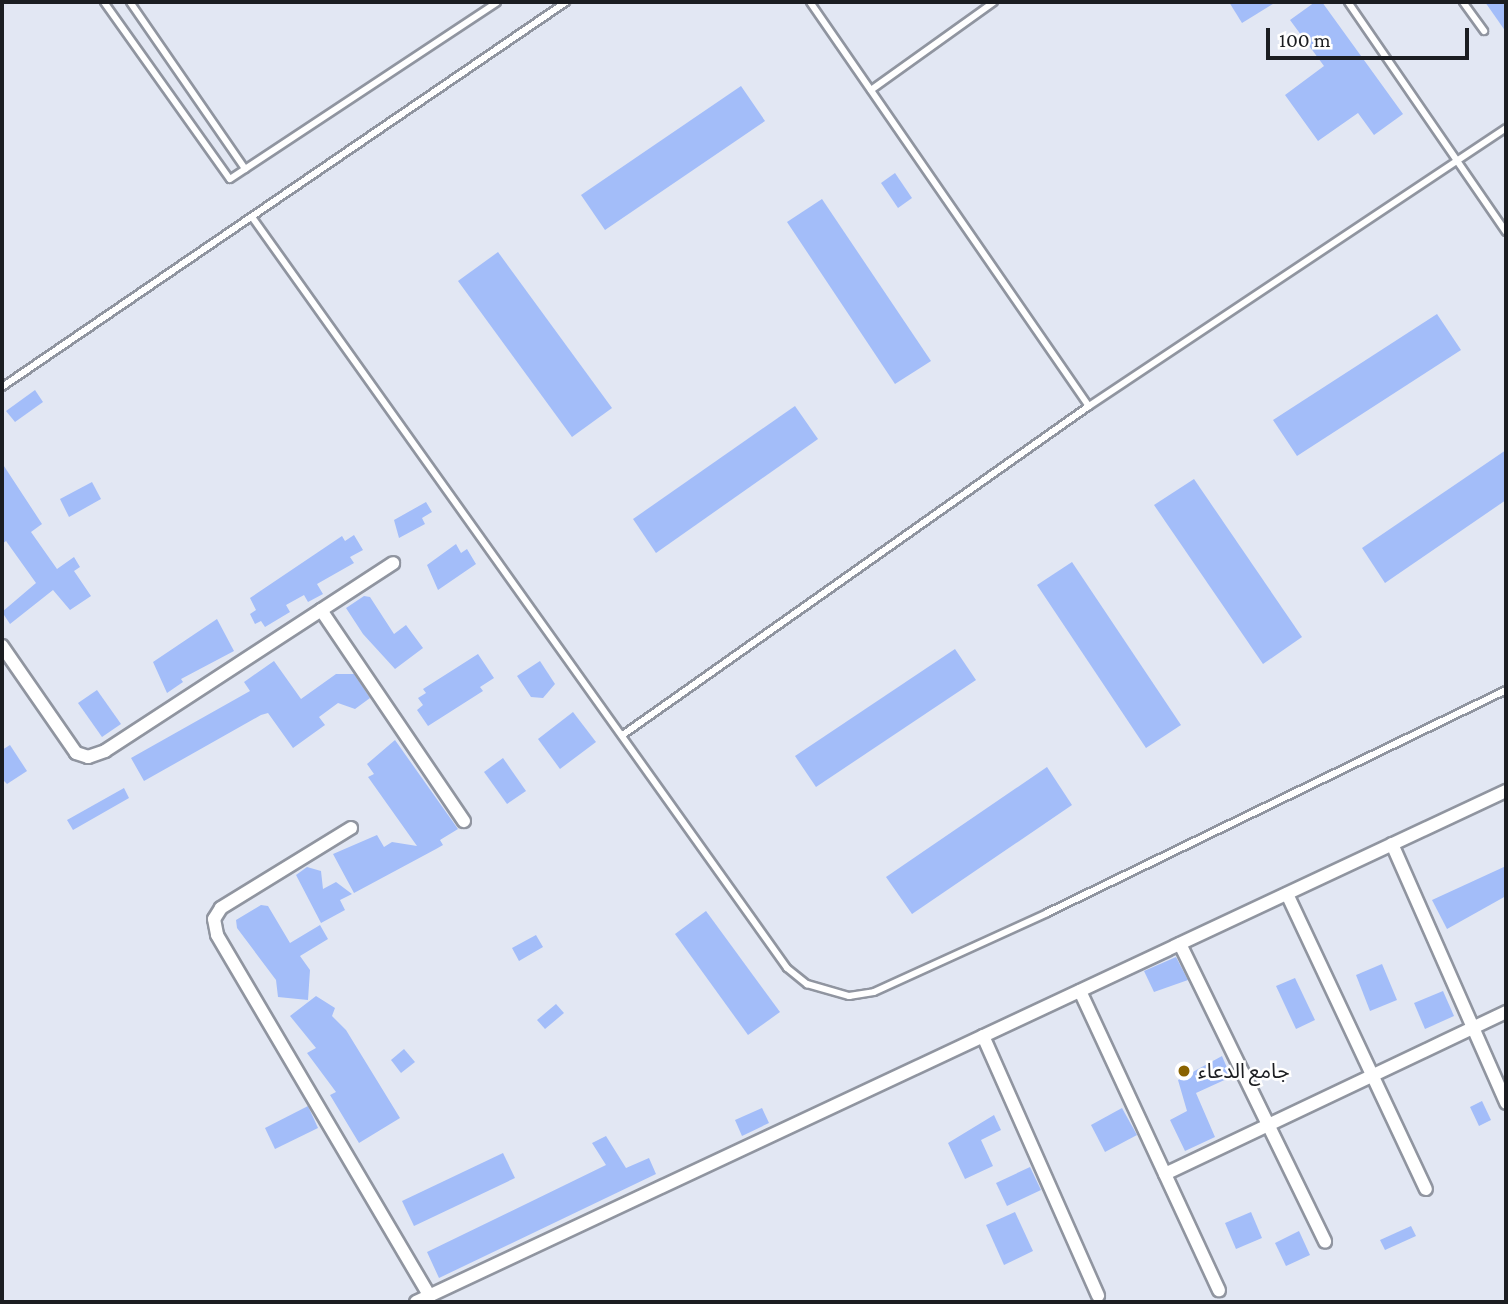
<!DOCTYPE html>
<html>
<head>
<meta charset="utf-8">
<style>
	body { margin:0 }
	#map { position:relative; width:1508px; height:1304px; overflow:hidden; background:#e2e7f3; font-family:"Crimson Pro","Noto Sans Arabic",serif }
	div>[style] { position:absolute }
	.building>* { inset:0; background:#a3bdf9 }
	.roads { filter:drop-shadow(2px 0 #9095a0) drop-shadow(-2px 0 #9095a0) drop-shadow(0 2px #9095a0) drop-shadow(0 -2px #9095a0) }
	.lane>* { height:6px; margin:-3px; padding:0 3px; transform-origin:3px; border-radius:3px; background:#fff }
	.street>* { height:12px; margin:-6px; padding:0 6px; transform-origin:6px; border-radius:6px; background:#fff }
	.dots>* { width:19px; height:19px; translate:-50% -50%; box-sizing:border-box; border:4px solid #fff; border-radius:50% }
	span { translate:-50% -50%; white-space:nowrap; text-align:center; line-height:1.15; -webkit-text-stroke:5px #fff; paint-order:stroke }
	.poi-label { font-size:21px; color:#1b1d21 }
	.left { translate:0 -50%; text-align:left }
	.frame { position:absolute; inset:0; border:4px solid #1b1d21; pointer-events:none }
	.scale { position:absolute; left:1266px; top:28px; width:203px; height:32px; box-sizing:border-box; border:4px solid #1b1d21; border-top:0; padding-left:9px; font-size:21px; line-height:24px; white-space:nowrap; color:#1b1d21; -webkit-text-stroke:5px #fff; paint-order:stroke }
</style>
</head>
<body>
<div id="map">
	<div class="building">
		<i style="clip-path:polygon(1229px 2px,1276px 2px,1242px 23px)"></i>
		<i style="clip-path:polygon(1315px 2px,1322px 2px,1403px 114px,1374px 135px,1358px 113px,1318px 141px,1285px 95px,1324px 66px,1290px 20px)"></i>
		<i style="clip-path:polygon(1485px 2px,1506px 2px,1506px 32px)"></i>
		<i style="clip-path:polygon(741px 86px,765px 121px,605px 230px,581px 195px)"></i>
		<i style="clip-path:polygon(895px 173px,912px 198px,898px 208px,881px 183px)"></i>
		<i style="clip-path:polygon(822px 199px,931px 361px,895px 384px,787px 222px)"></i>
		<i style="clip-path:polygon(498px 252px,612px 408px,572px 437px,458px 281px)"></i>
		<i style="clip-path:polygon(1437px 314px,1461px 350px,1297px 456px,1273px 420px)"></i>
		<i style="clip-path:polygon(35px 390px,43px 402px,15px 422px,6px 411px)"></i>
		<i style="clip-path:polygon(795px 406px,818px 439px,656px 553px,633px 519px)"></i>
		<i style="clip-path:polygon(1506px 450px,1506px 500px,1385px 583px,1362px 548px)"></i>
		<i style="clip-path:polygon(2px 463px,42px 524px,31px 532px,57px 569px,74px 557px,80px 567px,74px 571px,91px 596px,70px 610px,53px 590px,10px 624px,2px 612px,36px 583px,6px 541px,2px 544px)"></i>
		<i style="clip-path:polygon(1194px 479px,1302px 637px,1263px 664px,1154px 505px)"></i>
		<i style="clip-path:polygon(92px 482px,101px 499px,69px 517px,60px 499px)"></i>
		<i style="clip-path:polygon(426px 502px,432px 512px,422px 518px,425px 524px,399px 538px,394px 520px)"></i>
		<i style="clip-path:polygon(354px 535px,363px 550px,350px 557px,354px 563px,317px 584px,323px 594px,308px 602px,304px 595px,286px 605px,290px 612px,265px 627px,261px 621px,255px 624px,250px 614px,256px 610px,250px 598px,342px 536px,345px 541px)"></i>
		<i style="clip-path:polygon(456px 544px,461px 553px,467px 549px,476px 564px,438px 590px,427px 565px)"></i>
		<i style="clip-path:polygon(1072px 562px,1181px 725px,1146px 748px,1037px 585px)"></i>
		<i style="clip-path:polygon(364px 596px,370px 597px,394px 634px,406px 625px,423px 648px,395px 669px,363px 634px,346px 608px)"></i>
		<i style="clip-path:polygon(217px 619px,234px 651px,181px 679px,183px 682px,167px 693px,153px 662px)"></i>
		<i style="clip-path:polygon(955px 649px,976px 680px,816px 787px,795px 756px)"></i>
		<i style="clip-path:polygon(478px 654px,494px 678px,480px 687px,483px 691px,428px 726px,417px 710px,423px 705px,418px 698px,426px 693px,423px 689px)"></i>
		<i style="clip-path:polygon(274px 661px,301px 699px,336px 674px,354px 674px,370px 698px,355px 709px,338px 703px,319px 717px,325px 725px,293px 748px,268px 713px,261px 715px,144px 781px,131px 758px,250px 691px,244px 682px)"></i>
		<i style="clip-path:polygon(540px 661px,555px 684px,543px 698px,531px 697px,517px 676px)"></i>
		<i style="clip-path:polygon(97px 690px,121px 724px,102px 737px,78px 703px)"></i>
		<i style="clip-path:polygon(573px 712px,596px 742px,560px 769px,538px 739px)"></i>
		<i style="clip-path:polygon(395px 740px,458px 829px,440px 840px,443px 845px,436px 849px,354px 893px,333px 854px,377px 835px,384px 847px,392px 842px,417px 846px,368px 777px,374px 774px,367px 764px)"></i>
		<i style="clip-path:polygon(10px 745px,27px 771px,7px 784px,2px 779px,2px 750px)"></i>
		<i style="clip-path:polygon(503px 758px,526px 791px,507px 804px,484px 772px)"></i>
		<i style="clip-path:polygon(1047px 767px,1072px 805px,912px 914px,886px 877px)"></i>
		<i style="clip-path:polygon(124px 788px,129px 798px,73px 830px,67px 820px)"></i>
		<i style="clip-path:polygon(1506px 866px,1506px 896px,1447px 929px,1432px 900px)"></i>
		<i style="clip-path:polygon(307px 867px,321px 871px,323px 889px,336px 882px,352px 894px,340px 900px,345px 910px,321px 923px,296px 875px)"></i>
		<i style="clip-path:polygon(261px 905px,268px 906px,290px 943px,320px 925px,328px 939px,300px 956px,310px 970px,308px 1000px,278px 997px,276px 980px,237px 928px,236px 920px)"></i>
		<i style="clip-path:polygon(706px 911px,780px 1012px,748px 1035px,675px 934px)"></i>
		<i style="clip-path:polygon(536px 935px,543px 947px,519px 961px,512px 948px)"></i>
		<i style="clip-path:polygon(1176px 957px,1188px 980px,1154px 992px,1144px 971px)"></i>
		<i style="clip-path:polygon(1382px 964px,1397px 1000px,1370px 1011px,1356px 975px)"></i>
		<i style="clip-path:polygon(1295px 978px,1315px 1020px,1296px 1029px,1276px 986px)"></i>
		<i style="clip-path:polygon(1443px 991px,1454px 1016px,1425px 1029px,1414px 1003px)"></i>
		<i style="clip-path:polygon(316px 996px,335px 1008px,332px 1016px,346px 1030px,400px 1118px,359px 1143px,330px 1095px,336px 1092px,307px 1053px,316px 1048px,290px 1016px)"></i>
		<i style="clip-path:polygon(556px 1004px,564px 1013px,545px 1029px,537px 1020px)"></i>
		<i style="clip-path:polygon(404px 1049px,415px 1062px,401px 1073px,391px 1060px)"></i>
		<i style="clip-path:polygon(1222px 1056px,1231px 1077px,1196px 1093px,1215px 1137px,1185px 1151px,1170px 1120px,1187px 1111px,1178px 1080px)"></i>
		<i style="clip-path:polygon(1482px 1101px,1491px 1120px,1479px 1126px,1470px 1107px)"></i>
		<i style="clip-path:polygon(308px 1106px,318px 1128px,275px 1149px,265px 1128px)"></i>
		<i style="clip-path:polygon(762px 1108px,769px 1123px,742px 1136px,735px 1120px)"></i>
		<i style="clip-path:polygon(1122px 1108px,1137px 1135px,1105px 1152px,1091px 1125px)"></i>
		<i style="clip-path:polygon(994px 1115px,1001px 1130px,981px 1140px,993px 1166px,965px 1179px,948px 1143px)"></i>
		<i style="clip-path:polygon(606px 1136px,626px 1168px,649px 1158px,656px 1174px,439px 1278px,427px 1252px,606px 1165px,592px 1143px)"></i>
		<i style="clip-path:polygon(503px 1153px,515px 1178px,414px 1226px,402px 1201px)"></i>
		<i style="clip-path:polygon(1030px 1167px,1041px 1190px,1007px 1206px,996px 1183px)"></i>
		<i style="clip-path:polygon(1015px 1212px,1033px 1251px,1004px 1265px,986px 1225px)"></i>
		<i style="clip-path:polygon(1251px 1212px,1262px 1238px,1236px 1249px,1225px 1223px)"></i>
		<i style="clip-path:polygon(1411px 1226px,1416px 1236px,1385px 1250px,1380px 1240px)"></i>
		<i style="clip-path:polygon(1299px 1231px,1310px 1255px,1286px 1266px,1275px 1243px)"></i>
	</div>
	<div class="roads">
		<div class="lane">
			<i style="left:104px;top:2px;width:217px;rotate:54.6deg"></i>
			<i style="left:230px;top:179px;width:320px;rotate:-33.5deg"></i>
			<i style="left:130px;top:2px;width:203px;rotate:55.4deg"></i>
			<i style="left:810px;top:2px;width:491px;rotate:55.4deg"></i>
			<i style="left:1348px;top:2px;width:279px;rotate:55.5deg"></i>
			<i style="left:1463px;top:2px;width:36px;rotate:54deg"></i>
			<i style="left:871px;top:90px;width:151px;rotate:-35.6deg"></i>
			<i style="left:252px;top:217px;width:922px;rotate:54.53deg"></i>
			<i style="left:787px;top:968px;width:26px;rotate:39deg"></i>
			<i style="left:807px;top:984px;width:44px;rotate:15.9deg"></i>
			<i style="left:849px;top:996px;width:25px;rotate:-9deg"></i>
			<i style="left:874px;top:992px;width:190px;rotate:-24.5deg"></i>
			<i style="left:1047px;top:913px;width:510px;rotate:-25.91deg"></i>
			<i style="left:2px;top:387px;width:683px;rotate:-34.32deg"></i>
			<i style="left:624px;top:734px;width:569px;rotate:-35.2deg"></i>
			<i style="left:1089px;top:406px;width:501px;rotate:-33.69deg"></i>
		</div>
		<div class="street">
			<i style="left:321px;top:610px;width:255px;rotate:55.9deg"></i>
			<i style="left:2px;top:646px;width:130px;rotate:55.3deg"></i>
			<i style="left:76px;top:753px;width:13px;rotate:18deg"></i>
			<i style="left:88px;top:757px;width:18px;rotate:-19deg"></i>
			<i style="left:105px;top:751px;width:344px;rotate:-33.1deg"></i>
			<i style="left:351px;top:828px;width:153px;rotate:148.4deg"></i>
			<i style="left:221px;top:908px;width:13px;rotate:122deg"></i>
			<i style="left:214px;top:919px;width:16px;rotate:79deg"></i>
			<i style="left:217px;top:935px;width:419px;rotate:59.5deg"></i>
			<i style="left:1392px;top:844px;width:283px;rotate:66.2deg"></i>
			<i style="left:1287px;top:894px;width:326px;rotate:64.8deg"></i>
			<i style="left:1180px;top:944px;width:331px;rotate:64deg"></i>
			<i style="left:1080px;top:991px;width:330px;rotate:65.1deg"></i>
			<i style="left:983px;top:1036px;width:284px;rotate:66.1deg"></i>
			<i style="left:1165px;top:1174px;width:378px;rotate:-25.4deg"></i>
			<i style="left:416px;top:1302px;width:1204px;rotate:-25.12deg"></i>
		</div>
	</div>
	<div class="dots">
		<i style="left:1184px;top:1071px;background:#896200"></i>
	</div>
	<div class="poi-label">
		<span class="left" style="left:1198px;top:1071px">جامع الدعاء</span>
	</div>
	<div class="frame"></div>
	<div class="scale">100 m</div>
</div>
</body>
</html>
